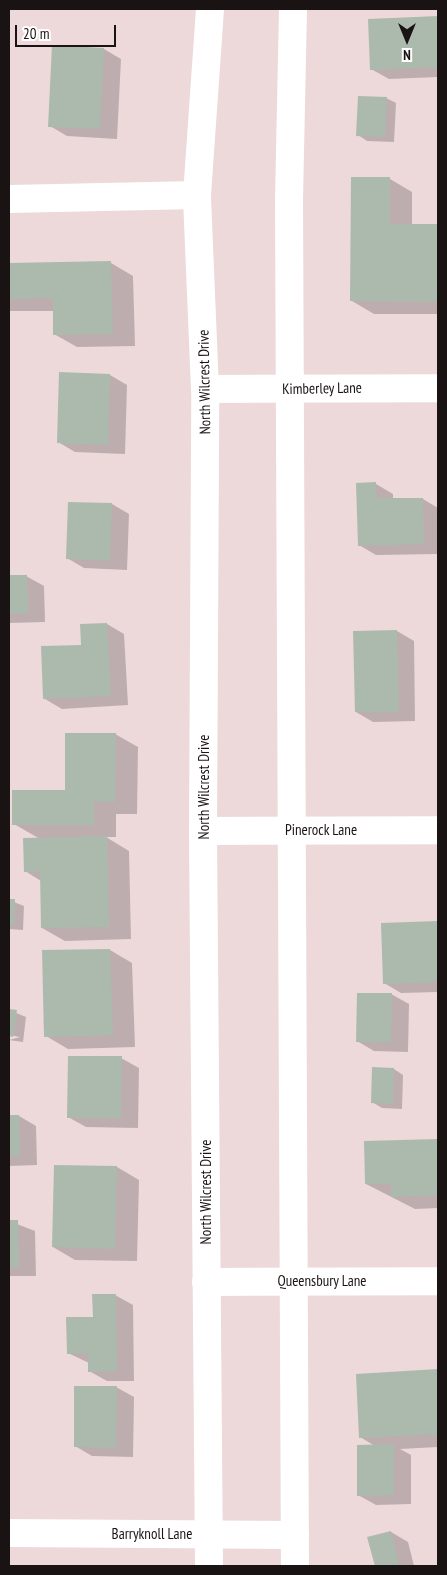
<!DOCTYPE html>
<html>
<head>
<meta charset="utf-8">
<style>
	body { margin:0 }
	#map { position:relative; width:447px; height:1575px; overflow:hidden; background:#edd9da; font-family:"PT Sans Narrow",sans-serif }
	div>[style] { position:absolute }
	.shadow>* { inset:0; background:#0003 }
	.building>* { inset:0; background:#acbaad }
	.street>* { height:28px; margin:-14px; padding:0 14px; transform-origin:14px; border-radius:14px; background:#fff }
	.secondary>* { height:28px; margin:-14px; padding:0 14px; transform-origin:14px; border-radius:14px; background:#fff }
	span { translate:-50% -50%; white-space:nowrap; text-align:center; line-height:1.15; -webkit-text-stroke:4px #fff; paint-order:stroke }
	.street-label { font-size:15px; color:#1a1313 }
	.frame { position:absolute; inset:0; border:10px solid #1a1313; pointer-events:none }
	.north { position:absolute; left:382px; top:15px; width:50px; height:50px; -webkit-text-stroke:4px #fff; paint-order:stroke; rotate:180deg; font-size:14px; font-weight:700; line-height:20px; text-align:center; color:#1a1313 }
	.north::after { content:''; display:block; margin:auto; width:18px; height:22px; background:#1a1313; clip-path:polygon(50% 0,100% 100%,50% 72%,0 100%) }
	.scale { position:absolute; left:15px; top:25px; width:101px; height:22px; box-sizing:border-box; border:2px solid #1a1313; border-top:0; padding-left:6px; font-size:15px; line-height:18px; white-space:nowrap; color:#1a1313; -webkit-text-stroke:4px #fff; paint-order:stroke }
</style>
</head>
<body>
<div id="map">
	<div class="shadow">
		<i style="clip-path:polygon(438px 17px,438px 77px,389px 79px,371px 69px,369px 21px)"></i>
		<i style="clip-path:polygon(53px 47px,104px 49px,121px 59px,117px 139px,67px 136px,50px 126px)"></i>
		<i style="clip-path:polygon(386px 98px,396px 103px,394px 142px,367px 141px,358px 135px)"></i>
		<i style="clip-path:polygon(390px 179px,412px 192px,412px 225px,438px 225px,438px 314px,374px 314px,352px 301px)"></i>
		<i style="clip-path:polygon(111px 263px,133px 276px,135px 346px,77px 347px,54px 334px,54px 311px,9px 311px,9px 264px)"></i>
		<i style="clip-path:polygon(110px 375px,127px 385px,125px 454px,75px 452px,58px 442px)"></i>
		<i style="clip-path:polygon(376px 484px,393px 494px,393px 499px,423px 499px,438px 508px,438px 554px,376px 555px,359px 545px)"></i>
		<i style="clip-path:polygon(112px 504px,129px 514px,127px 570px,84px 568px,67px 558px)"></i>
		<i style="clip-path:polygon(26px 576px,44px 586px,45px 622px,9px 623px,9px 577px)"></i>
		<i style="clip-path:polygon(107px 624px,124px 634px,128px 705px,62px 709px,45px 699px,83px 646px,82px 626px)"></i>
		<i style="clip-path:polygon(397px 631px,414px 641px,415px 721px,373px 722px,356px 712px)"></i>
		<i style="clip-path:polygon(115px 734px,138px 747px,137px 814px,116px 814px,116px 837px,106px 837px,129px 851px,131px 939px,65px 941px,42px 928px,41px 881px,25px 871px,40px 839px,14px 824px,66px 791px)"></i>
		<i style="clip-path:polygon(9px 900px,24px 906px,23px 930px,9px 929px)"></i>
		<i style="clip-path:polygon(438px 923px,438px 992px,401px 993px,384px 983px,383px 924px)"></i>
		<i style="clip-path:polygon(110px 950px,132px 963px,135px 1047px,68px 1049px,46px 1036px)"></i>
		<i style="clip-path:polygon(391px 994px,409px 1004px,408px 1052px,374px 1051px,357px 1041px)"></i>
		<i style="clip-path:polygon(9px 1010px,26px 1017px,23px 1042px,9px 1040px,20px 1037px,9px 1035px)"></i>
		<i style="clip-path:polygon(121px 1058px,139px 1068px,138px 1128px,86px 1127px,68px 1117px)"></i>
		<i style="clip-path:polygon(394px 1069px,403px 1075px,402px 1109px,382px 1108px,372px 1102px)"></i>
		<i style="clip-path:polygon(9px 1116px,19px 1116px,36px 1126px,37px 1165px,9px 1166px)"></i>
		<i style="clip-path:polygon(438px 1140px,438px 1208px,415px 1209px,366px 1184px,365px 1142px)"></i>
		<i style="clip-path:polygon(117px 1167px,139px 1180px,137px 1261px,75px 1260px,53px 1247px)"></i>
		<i style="clip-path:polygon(9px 1221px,35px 1231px,36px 1276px,9px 1276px)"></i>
		<i style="clip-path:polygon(115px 1295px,133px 1305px,134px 1381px,107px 1381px,89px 1371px,89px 1363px,68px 1353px)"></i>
		<i style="clip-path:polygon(438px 1371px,438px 1447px,400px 1449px,411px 1455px,411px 1504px,376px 1505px,358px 1495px,375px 1446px,360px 1437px,358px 1375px)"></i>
		<i style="clip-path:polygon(116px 1387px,134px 1397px,133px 1457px,92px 1456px,75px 1446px)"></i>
		<i style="clip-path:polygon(391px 1532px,408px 1542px,414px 1566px,376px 1566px,369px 1538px)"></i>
	</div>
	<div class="building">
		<i style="clip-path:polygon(438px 16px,438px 67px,370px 70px,368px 19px)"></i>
		<i style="clip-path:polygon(52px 45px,104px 48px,100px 129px,48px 127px)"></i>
		<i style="clip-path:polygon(358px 96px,387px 97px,385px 137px,356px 136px)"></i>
		<i style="clip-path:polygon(351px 177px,390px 177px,390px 224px,438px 224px,438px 302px,350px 301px)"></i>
		<i style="clip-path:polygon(111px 261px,113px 334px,53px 335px,53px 298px,9px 299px,9px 263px)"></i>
		<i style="clip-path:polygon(59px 372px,110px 374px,108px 445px,57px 443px)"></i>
		<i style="clip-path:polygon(376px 482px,376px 498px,423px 498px,424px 544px,358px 546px,356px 483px)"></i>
		<i style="clip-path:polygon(68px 502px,112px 503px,110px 561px,66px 559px)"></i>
		<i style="clip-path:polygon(9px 575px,27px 575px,28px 613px,9px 614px)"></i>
		<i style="clip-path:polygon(107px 623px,111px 696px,43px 699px,41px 646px,81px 645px,80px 624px)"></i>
		<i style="clip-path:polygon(397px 630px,399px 712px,355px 712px,353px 631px)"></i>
		<i style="clip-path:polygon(65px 733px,116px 733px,115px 802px,94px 802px,94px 825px,12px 825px,12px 790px,65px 790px)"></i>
		<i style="clip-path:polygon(107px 836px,109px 927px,41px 928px,40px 872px,24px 872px,23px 838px)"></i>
		<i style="clip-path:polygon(9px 899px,15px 899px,14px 925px,9px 925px)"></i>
		<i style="clip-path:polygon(438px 921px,438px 982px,383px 984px,381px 923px)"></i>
		<i style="clip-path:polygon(110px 949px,113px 1035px,44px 1037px,42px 950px)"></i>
		<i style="clip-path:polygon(357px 993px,392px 993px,391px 1043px,356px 1042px)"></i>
		<i style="clip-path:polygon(9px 1009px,17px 1010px,13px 1037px,9px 1036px)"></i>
		<i style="clip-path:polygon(68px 1056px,122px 1056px,121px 1118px,67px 1118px)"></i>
		<i style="clip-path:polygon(372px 1067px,394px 1068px,393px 1104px,371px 1103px)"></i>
		<i style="clip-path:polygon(9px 1115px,19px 1115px,20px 1156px,9px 1156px)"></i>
		<i style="clip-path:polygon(438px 1139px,438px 1195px,391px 1197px,391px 1184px,365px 1184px,364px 1141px)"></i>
		<i style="clip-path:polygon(54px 1165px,117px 1166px,115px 1249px,52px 1247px)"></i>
		<i style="clip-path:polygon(9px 1220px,18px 1220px,19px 1267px,9px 1267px)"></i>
		<i style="clip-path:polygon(92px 1294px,116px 1294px,117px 1371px,88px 1372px,88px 1353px,67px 1354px,66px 1317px,93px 1317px)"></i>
		<i style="clip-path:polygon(438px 1369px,438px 1434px,359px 1438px,356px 1374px)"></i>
		<i style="clip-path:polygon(74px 1386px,117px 1386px,116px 1448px,74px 1447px)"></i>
		<i style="clip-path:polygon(394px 1444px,394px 1495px,357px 1496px,357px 1445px)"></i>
		<i style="clip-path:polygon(391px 1531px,399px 1566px,375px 1566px,367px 1537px)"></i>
	</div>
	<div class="street">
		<i style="left:9px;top:199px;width:188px;rotate:-1.2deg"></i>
		<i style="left:205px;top:389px;width:233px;rotate:-0.2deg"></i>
		<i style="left:203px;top:831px;width:235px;rotate:-0.2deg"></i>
		<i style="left:206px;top:1282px;width:232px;rotate:-0.2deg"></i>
		<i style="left:9px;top:1533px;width:286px;rotate:0.4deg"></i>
	</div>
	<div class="secondary">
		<i style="left:293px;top:9px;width:191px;rotate:91.2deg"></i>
		<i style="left:289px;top:200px;width:1366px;rotate:89.75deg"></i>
		<i style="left:209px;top:1566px;width:735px;rotate:-90.47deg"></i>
		<i style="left:203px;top:831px;width:442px;rotate:-89.7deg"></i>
		<i style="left:205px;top:389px;width:194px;rotate:-92.4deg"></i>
		<i style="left:197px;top:195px;width:186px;rotate:-86deg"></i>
	</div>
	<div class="street-label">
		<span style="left:204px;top:382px;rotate:-91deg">North Wilcrest Drive</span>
		<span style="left:322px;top:388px;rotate:-1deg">Kimberley Lane</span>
		<span style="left:204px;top:787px;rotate:-90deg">North Wilcrest Drive</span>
		<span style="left:321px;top:830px">Pinerock Lane</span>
		<span style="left:206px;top:1192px;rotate:-90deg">North Wilcrest Drive</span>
		<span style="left:322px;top:1281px">Queensbury Lane</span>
		<span style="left:152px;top:1534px">Barryknoll Lane</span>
	</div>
	<div class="frame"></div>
	<div class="north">N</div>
	<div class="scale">20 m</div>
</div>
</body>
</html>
